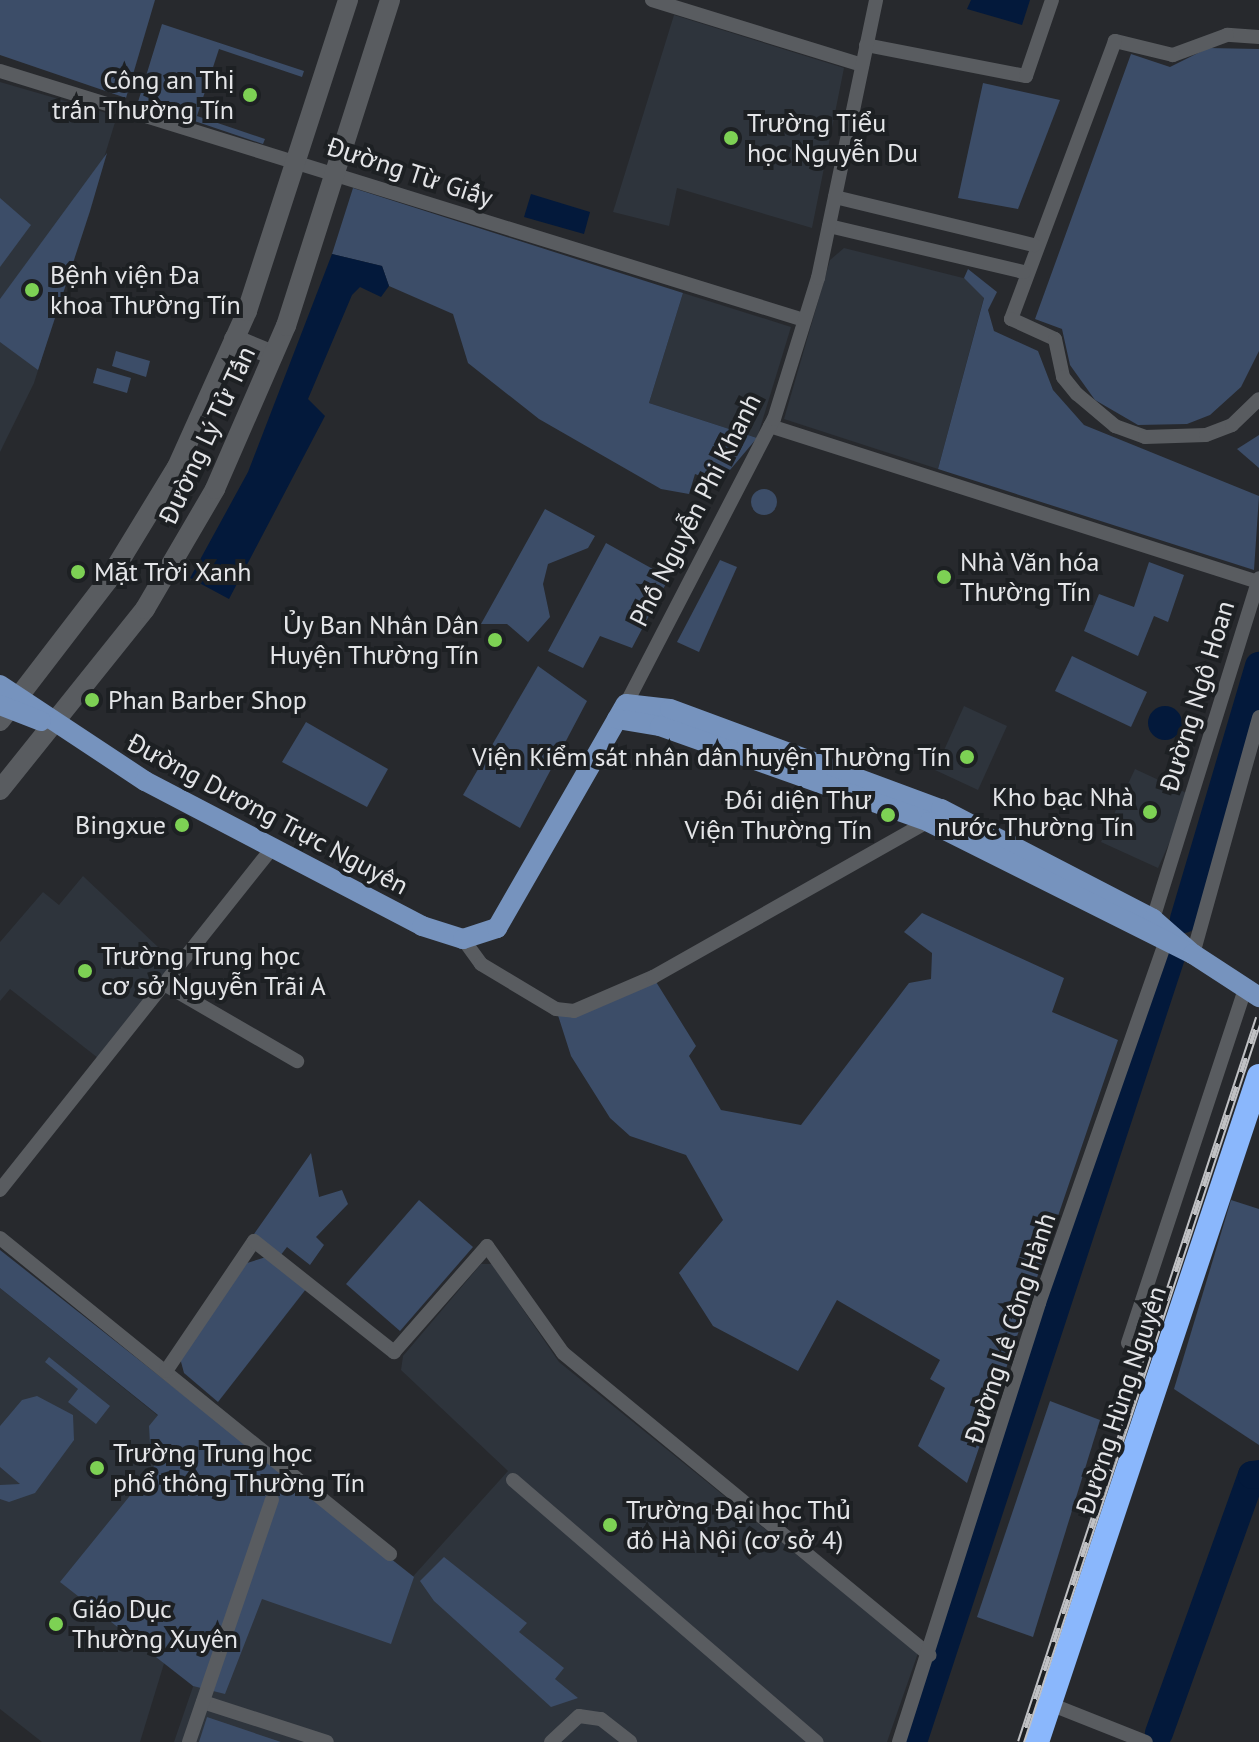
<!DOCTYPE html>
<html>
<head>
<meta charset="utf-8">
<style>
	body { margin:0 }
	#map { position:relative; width:1259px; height:1742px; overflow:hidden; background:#27292d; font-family:"PT Sans",sans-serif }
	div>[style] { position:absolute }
	.built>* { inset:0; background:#2e343c }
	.green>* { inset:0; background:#3c4d68 }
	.round { border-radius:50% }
	.water>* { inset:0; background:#03193b }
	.river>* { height:28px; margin:-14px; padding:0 14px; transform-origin:14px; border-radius:14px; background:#03193b }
	.street>* { height:14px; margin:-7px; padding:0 7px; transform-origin:7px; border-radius:7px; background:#595c60 }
	.secondary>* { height:20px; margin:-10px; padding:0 10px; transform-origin:10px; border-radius:10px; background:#595c60 }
	.primary>* { height:20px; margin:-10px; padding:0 10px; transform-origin:10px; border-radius:10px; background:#7693be }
	.highway>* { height:24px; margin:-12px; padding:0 12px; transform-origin:12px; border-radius:12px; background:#8ab7fc }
	.rail>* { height:8px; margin-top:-4px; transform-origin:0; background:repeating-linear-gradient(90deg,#1d2023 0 15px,#c0c1c4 0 30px); box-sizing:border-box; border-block:2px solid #c0c1c4 }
	.dots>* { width:22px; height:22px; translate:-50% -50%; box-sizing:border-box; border:4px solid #1d2023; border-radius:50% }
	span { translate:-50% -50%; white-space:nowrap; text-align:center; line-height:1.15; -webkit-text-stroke:8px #1d2023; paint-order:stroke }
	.poi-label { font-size:26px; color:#e4e5e8 }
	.right { translate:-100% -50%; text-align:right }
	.left { translate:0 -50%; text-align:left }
	.street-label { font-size:26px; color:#e4e5e8 }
</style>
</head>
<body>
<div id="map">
	<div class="built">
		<i style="clip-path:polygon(674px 15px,844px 68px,812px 228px,677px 188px,669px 226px,613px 212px)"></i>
		<i style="clip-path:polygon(0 82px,117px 116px,34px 383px,0 452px)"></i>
		<i style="clip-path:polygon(844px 248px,975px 281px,984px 297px,938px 469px,784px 419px,830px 260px)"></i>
		<i style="clip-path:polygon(683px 293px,791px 327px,757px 438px,649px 403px)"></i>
		<i style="clip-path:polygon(964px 706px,1007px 726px,978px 790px,935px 770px)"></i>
		<i style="clip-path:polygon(1135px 769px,1191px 795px,1158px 868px,1101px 842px)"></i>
		<i style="clip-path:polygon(83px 876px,177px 965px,98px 1058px,10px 989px,0 1001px,0 942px,43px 892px,59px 905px)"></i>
		<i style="clip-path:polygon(481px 1264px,492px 1264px,559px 1362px,918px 1653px,887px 1742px,174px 1742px,266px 1474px,399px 1592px,508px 1471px,401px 1370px,403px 1356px)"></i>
		<i style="clip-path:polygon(0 1288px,162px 1419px,200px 1546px,140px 1742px,42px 1742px,0 1709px)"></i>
	</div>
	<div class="green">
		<i style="clip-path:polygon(0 0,155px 0,126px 98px,0 55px)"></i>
		<i style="clip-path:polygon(162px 24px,304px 71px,302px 77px,219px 49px,197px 116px,265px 139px,263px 144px,138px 102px)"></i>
		<i style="clip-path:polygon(1208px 48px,1259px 49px,1259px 351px,1241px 387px,1210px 415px,1187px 424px,1138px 425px,1095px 400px,1070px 365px,1062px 329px,1035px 319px,1131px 54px,1170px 67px)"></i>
		<i style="clip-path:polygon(983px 83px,1060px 100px,1018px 209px,958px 198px)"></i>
		<i style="clip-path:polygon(107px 153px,90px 211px,38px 370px,0 342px,0 299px)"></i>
		<i style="clip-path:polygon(353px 188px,683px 293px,649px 403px,757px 438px,719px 483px,695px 474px,689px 494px,661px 489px,539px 419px,468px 363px,453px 314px,389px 286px,382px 266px,332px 254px)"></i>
		<i style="clip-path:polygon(0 198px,31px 225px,0 267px)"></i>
		<i style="clip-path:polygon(968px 269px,997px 292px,988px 310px,994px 331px,1038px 351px,1053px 390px,1084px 425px,1259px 496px,1254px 570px,938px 469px,984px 298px,964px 278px)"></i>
		<i style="clip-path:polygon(116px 351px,150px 361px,146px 377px,112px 366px)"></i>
		<i style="clip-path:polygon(97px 368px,131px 378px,127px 393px,93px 383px)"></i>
		<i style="clip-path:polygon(1259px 435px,1259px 468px,1237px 449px)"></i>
		<i class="round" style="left:751px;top:489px;width:26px;height:26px"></i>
		<i style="clip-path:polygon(545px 509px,595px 536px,588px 548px,548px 564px,543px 584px,550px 617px,528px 642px,507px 624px,481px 624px)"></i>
		<i style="clip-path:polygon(606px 543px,669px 578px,632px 648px,600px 636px,583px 668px,548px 651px)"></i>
		<i style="clip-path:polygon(720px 560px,737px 567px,699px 652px,677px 642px)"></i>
		<i style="clip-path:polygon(1149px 562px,1184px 575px,1168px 622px,1154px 616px,1138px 656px,1084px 631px,1099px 594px,1134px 607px)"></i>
		<i style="clip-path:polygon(1072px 656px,1147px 692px,1131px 727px,1055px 691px)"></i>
		<i style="clip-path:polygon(538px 666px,587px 701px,520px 828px,463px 795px)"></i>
		<i style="clip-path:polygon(306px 722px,388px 769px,367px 807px,282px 762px)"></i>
		<i style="clip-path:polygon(922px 913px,1064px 978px,1052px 1012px,1118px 1040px,967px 1483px,918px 1446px,945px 1388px,930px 1379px,940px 1360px,837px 1300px,798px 1371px,713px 1326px,679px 1273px,723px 1220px,686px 1155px,630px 1136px,610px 1118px,571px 1056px,556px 1009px,574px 1011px,653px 977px,696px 1046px,689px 1056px,721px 1110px,801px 1125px,909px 983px,931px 979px,932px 953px,904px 932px)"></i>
		<i style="clip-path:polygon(311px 1153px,319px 1197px,342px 1190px,348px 1204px,316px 1237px,324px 1245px,310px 1265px,287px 1247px,280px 1256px,254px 1234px)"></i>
		<i style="clip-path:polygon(419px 1200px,473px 1247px,400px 1331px,346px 1284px)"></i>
		<i style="clip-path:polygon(1231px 1200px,1259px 1209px,1259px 1445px,1174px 1389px)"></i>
		<i style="clip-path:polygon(0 1250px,414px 1577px,391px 1644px,262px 1599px,225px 1694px,193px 1686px,60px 1582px,163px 1455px,150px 1444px,149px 1426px,158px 1415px,0 1288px)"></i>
		<i style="clip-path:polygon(266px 1257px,306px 1289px,218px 1402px,184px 1373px,180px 1358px,247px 1263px)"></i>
		<i style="clip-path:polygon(49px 1357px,110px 1406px,96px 1424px,68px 1402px,78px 1389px,45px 1362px)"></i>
		<i style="clip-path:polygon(37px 1396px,73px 1415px,74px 1440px,35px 1493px,9px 1502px,0 1499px,0 1485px,20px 1484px,0 1467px,0 1426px,22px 1400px)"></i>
		<i style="clip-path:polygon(1050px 1401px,1100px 1420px,1033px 1637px,977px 1617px)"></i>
		<i style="clip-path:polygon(444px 1557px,527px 1623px,519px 1632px,564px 1668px,555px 1679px,578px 1698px,551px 1707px,434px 1601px,420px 1581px)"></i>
		<i style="clip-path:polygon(207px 1717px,281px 1742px,199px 1742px)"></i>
	</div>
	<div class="water">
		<i style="clip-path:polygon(971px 0,1030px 0,1022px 25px,967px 9px)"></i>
		<i style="clip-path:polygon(531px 194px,590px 212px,584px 234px,524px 217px)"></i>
		<i style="clip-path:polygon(332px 254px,382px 266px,389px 286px,381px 297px,360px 287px,352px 295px,308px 399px,325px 416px,229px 599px,190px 578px,248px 472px)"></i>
		<i class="round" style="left:1148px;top:706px;width:34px;height:34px"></i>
	</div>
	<div class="river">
		<i style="left:1184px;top:919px;width:264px;rotate:-73.5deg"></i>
		<i style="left:1159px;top:1733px;width:274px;rotate:-70.2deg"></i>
		<i style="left:1252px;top:1475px;width:7px;rotate:-8deg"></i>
		<i style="left:913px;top:1742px;width:829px;rotate:-71.81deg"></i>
	</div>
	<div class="street">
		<i style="left:652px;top:0;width:220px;rotate:17.2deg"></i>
		<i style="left:1259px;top:37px;width:32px;rotate:-176deg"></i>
		<i style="left:1227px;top:35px;width:58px;rotate:159.7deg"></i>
		<i style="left:1173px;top:55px;width:60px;rotate:-166.4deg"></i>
		<i style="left:1115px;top:41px;width:297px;rotate:110.5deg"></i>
		<i style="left:1011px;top:319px;width:48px;rotate:24.4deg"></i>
		<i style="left:1055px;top:339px;width:39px;rotate:78deg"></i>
		<i style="left:1063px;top:377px;width:22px;rotate:51deg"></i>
		<i style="left:1077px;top:394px;width:50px;rotate:40.1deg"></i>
		<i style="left:1115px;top:426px;width:32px;rotate:20deg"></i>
		<i style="left:1145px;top:437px;width:61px;rotate:-1.9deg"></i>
		<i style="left:1206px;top:435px;width:28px;rotate:-21deg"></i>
		<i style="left:1232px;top:425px;width:37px;rotate:-44deg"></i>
		<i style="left:866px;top:45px;width:163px;rotate:11deg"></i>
		<i style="left:1026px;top:76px;width:80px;rotate:-71.1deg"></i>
		<i style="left:0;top:71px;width:842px;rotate:17.21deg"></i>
		<i style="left:835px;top:197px;width:205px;rotate:13.6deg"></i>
		<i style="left:829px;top:226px;width:200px;rotate:13.3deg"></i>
		<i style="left:770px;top:426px;width:512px;rotate:17.73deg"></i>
		<i style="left:626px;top:704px;width:321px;rotate:-62.6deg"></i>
		<i style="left:774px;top:419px;width:148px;rotate:-72.7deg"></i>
		<i style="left:818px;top:278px;width:284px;rotate:-78.2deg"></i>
		<i style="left:1153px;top:919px;width:357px;rotate:-72.7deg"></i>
		<i style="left:463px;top:939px;width:31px;rotate:54deg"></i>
		<i style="left:481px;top:964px;width:87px;rotate:31deg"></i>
		<i style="left:556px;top:1009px;width:18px;rotate:6deg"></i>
		<i style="left:574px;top:1011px;width:86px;rotate:-23.3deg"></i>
		<i style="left:653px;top:977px;width:321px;rotate:-29.5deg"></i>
		<i style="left:1193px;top:954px;width:246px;rotate:-74.4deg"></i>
		<i style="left:164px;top:984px;width:174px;rotate:-51.5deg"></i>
		<i style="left:0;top:1190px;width:263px;rotate:-51.5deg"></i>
		<i style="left:164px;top:984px;width:154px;rotate:30.1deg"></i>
		<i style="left:0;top:1238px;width:502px;rotate:39.02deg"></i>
		<i style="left:1128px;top:1343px;width:372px;rotate:-71.7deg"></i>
		<i style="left:166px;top:1371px;width:157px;rotate:-55.9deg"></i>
		<i style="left:254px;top:1241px;width:179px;rotate:38.4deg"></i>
		<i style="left:394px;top:1352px;width:141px;rotate:-48.7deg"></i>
		<i style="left:487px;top:1246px;width:131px;rotate:54.6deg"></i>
		<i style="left:563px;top:1353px;width:475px;rotate:39.5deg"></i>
		<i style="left:513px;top:1480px;width:401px;rotate:40.8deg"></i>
		<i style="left:203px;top:1702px;width:130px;rotate:17.9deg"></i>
		<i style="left:1050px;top:1704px;width:103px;rotate:21.6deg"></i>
		<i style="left:189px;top:1742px;width:256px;rotate:-71.1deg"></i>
		<i style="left:551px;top:1742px;width:38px;rotate:-43deg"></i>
		<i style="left:579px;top:1716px;width:22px;rotate:8deg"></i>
		<i style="left:601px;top:1719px;width:37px;rotate:38deg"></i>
		<i style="left:899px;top:1742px;width:461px;rotate:-72.3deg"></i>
		<i style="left:1039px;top:1303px;width:391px;rotate:-70.7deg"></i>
	</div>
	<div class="secondary">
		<i style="left:234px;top:339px;width:42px;rotate:22.3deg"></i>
		<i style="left:0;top:721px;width:178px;rotate:-52.5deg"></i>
		<i style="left:108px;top:580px;width:132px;rotate:-58.6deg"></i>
		<i style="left:177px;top:467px;width:171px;rotate:-65.8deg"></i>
		<i style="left:247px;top:311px;width:327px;rotate:-72deg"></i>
		<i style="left:0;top:790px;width:232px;rotate:-51.3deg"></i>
		<i style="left:145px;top:609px;width:139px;rotate:-59.7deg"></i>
		<i style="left:215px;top:489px;width:178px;rotate:-66.5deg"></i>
		<i style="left:286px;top:326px;width:342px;rotate:-72.3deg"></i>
	</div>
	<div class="primary">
		<i style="left:0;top:685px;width:174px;rotate:33.5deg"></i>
		<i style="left:145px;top:781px;width:313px;rotate:27.6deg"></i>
		<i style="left:422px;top:926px;width:43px;rotate:17.6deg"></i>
		<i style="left:463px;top:939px;width:36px;rotate:-18deg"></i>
		<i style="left:497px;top:928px;width:258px;rotate:-60.1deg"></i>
		<i style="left:626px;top:704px;width:44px;rotate:6.5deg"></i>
		<i style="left:670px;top:709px;width:289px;rotate:20.3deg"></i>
		<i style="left:941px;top:809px;width:239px;rotate:27.4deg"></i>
		<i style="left:1153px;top:919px;width:53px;rotate:41.2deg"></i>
		<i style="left:0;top:705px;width:44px;rotate:21.3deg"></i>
		<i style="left:617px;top:719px;width:44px;rotate:9.2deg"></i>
		<i style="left:660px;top:726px;width:286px;rotate:19.6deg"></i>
		<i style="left:929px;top:822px;width:295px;rotate:26.6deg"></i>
		<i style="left:1193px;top:954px;width:79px;rotate:33.1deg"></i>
	</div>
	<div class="highway">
		<i style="left:1037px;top:1742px;width:702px;rotate:-71.57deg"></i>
	</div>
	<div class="rail">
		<i style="left:1021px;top:1742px;width:762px;rotate:-71.8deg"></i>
	</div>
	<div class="dots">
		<i style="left:250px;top:95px;background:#7dd154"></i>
		<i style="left:731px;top:138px;background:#7dd154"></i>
		<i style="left:32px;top:290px;background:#7dd154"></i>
		<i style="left:78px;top:572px;background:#7dd154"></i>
		<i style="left:944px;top:577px;background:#7dd154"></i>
		<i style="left:495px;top:640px;background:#7dd154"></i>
		<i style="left:92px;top:700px;background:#7dd154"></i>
		<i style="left:967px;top:757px;background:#7dd154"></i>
		<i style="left:1150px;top:812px;background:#7dd154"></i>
		<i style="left:888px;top:815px;background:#7dd154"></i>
		<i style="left:182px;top:825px;background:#7dd154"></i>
		<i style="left:85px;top:971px;background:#7dd154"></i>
		<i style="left:97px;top:1468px;background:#7dd154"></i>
		<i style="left:610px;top:1525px;background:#7dd154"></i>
		<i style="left:56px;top:1624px;background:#7dd154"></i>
	</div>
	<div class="poi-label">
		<span class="right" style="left:234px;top:95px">Công an Thị<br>trấn Thường Tín</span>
		<span class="left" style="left:747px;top:138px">Trường Tiểu<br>học Nguyễn Du</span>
		<span class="left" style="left:50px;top:290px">Bệnh viện Đa<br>khoa Thường Tín</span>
		<span class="left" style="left:960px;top:577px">Nhà Văn hóa<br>Thường Tín</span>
		<span class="left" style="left:94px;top:572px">Mặt Trời Xanh</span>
		<span class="right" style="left:479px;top:640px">Ủy Ban Nhân Dân<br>Huyện Thường Tín</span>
		<span class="left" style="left:108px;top:700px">Phan Barber Shop</span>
		<span class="right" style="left:951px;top:757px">Viện Kiểm sát nhân dân huyện Thường Tín</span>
		<span class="right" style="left:1134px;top:812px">Kho bạc Nhà<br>nước Thường Tín</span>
		<span class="right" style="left:872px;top:815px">Đối diện Thư<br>Viện Thường Tín</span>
		<span class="right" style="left:166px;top:825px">Bingxue</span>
		<span class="left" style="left:101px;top:971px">Trường Trung học<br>cơ sở Nguyễn Trãi A</span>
		<span class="left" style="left:113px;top:1468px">Trường Trung học<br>phổ thông Thường Tín</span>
		<span class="left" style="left:626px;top:1525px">Trường Đại học Thủ<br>đô Hà Nội (cơ sở 4)</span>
		<span class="left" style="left:72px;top:1624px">Giáo Dục<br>Thường Xuyên</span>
	</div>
	<div class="street-label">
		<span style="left:410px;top:172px;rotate:18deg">Đường Từ Giấy</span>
		<span style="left:207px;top:435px;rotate:-65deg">Đường Lý Tử Tấn</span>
		<span style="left:695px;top:510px;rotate:-63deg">Phố Nguyễn Phi Khanh</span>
		<span style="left:1197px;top:696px;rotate:-73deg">Đường Ngô Hoan</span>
		<span style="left:268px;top:814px;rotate:28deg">Đường Dương Trực Nguyên</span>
		<span style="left:1010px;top:1328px;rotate:-72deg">Đường Lê Công Hành</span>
		<span style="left:1121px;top:1400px;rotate:-72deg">Đường Hùng Nguyên</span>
	</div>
</div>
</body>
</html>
